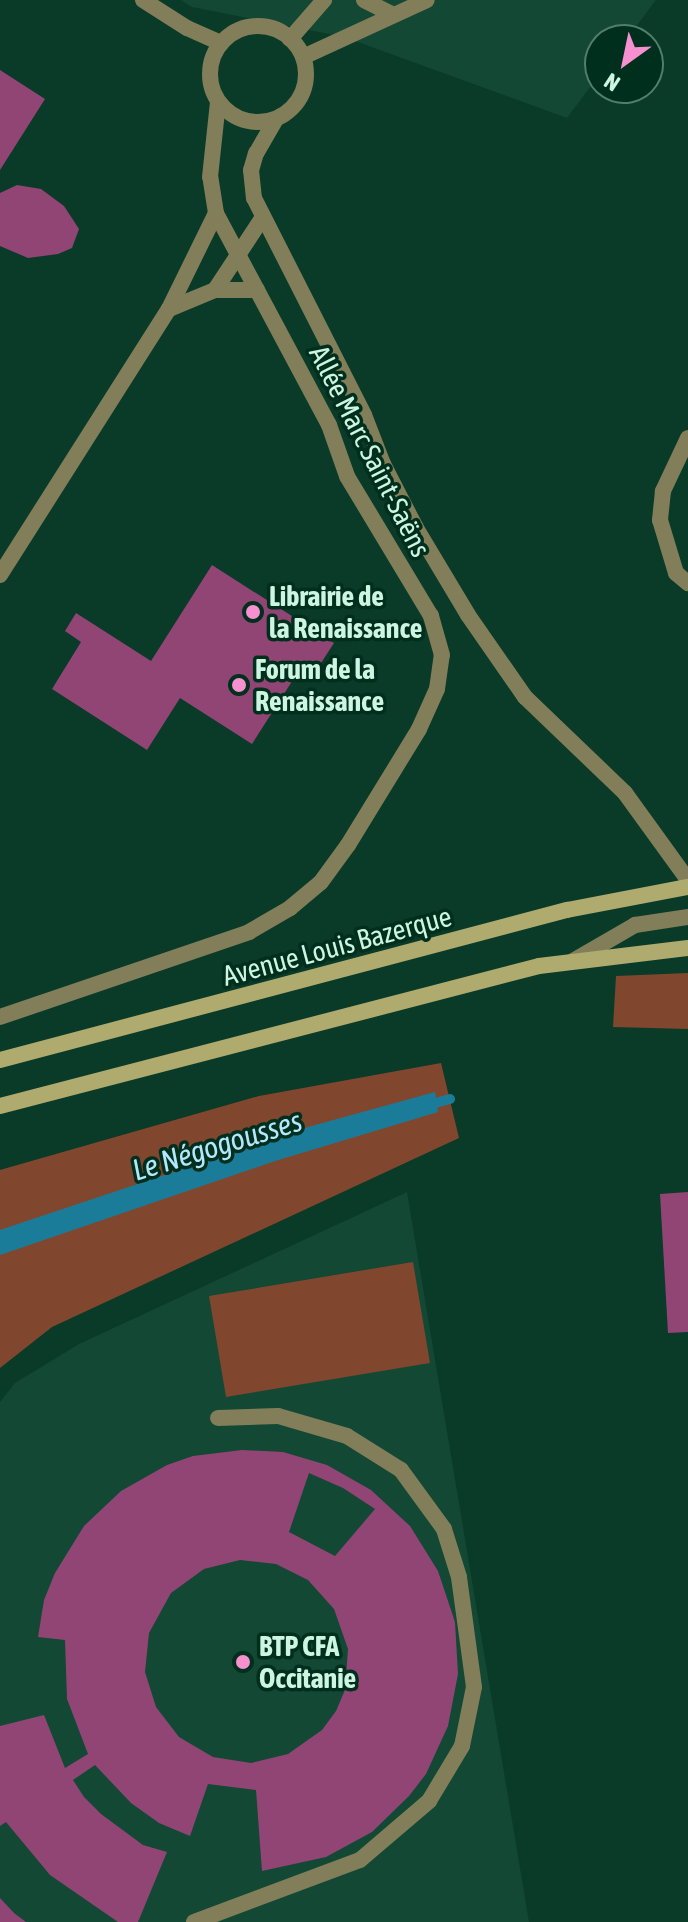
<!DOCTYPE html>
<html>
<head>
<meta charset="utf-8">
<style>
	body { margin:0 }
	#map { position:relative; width:688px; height:1922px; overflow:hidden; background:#0a3a28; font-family:"Asap Condensed",sans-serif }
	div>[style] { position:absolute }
	.built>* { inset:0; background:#124834 }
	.green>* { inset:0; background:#80472e }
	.water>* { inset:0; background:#1b7c9a }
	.stream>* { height:10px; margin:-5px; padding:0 5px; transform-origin:5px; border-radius:5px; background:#1b7c9a }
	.building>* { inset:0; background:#914574 }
	.service>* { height:16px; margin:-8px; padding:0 8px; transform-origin:8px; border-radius:8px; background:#817e59 }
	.minor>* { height:16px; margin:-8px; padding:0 8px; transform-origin:8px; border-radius:8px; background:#817e59 }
	.tertiary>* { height:16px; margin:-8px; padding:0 8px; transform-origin:8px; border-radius:8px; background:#817e59 }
	.tertiary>.ring { margin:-8px; padding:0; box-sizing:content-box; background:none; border:16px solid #817e59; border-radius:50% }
	.secondary>* { height:16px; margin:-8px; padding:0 8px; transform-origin:8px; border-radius:8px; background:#afaa6d }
	.dots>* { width:22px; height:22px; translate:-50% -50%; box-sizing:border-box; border:4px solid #002f1e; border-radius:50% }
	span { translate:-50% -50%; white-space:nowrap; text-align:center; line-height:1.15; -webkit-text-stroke:7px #002f1e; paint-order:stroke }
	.street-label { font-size:28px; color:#cdf5e1 }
	.poi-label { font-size:28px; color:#cdf5e1; font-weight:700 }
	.left { translate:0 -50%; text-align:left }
	.water-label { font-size:30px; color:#b4e7fc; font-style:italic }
	.north { position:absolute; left:584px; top:24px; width:80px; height:80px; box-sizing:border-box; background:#002f1e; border:2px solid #527e6c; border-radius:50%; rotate:213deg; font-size:22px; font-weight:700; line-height:32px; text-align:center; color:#cdf5e1 }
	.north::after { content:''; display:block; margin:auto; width:28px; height:36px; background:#f790ce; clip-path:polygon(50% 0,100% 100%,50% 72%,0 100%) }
</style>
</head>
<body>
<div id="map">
	<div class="built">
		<i style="clip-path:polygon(181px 0,656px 0,626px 40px,600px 40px,600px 74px,567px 118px,344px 37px,192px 7px)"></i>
		<i style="clip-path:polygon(407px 1192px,529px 1922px,0 1922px,0 1402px,15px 1383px,79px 1344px)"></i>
	</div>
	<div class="green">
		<i style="clip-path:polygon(688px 973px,688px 1029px,613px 1027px,616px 976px)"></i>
		<i style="clip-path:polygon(441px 1063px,459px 1138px,52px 1327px,0 1368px,0 1170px,259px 1096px)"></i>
		<i style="clip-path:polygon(413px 1262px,430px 1363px,226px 1397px,209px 1296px)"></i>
	</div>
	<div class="water">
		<i style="clip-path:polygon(435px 1092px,438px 1112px,275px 1161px,0 1255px,0 1230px,308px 1127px)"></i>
	</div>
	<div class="stream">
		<i style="left:424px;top:1106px;width:27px;rotate:-15deg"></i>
	</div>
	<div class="building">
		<i style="clip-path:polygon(0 70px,45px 99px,0 170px)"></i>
		<i style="clip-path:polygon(17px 185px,41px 189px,64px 206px,79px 229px,72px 248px,58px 254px,28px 258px,0 246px,0 193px)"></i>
		<i style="clip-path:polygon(212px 565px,334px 643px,310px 680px,298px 672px,252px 744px,180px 698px,147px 750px,52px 689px,81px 642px,65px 631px,76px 613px,151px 661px)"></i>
		<i style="clip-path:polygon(688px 1192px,688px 1332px,668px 1333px,660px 1194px)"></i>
		<i style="clip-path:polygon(evenodd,242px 1450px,283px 1452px,327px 1465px,371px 1490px,410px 1526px,438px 1571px,455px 1622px,458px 1674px,448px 1726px,426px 1774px,409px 1796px,372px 1832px,326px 1857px,262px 1871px,256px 1790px,208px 1784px,190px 1836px,159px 1823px,131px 1803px,95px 1765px,73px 1780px,84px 1797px,101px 1814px,143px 1845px,167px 1852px,138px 1922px,118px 1922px,50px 1875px,6px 1822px,0 1826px,0 1726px,44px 1715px,65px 1768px,88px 1754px,67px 1699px,65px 1640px,38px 1637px,44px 1600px,55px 1573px,84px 1526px,121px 1491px,167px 1465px,193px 1456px,242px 1450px,309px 1473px,343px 1488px,375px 1509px,335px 1556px,289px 1532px,309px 1473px,242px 1450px,240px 1560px,276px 1564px,308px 1580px,334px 1609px,348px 1649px,345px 1690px,336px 1711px,322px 1730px,288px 1754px,251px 1763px,213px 1757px,179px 1737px,156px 1707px,145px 1672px,149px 1633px,171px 1593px,204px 1569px,240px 1560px)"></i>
		<i style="clip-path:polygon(0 1898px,14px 1913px,26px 1922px,0 1922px)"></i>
	</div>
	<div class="service">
		<i style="left:364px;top:0;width:33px;rotate:27deg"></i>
		<i style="left:303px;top:57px;width:136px;rotate:-24.7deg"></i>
		<i style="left:688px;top:438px;width:59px;rotate:115.3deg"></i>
		<i style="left:663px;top:491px;width:29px;rotate:96deg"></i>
		<i style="left:660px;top:520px;width:55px;rotate:73.2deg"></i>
		<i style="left:676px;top:573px;width:16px;rotate:40deg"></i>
		<i style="left:194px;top:1922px;width:177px;rotate:-20.5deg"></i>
		<i style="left:360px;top:1860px;width:91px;rotate:-40.5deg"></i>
		<i style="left:429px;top:1801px;width:64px;rotate:-59deg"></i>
		<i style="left:462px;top:1746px;width:60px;rotate:-78.5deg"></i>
		<i style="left:474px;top:1687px;width:111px;rotate:-97.8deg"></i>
		<i style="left:459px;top:1577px;width:50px;rotate:-107.4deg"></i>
		<i style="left:444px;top:1529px;width:73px;rotate:-126.1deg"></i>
		<i style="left:401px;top:1470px;width:64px;rotate:-147.8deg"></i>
		<i style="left:347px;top:1436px;width:72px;rotate:-163.8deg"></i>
		<i style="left:278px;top:1416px;width:60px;rotate:178.1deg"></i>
	</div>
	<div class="minor">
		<i style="left:143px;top:0;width:52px;rotate:32.5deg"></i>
		<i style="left:187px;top:28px;width:36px;rotate:24deg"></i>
		<i style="left:290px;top:39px;width:52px;rotate:-48.9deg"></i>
		<i style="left:216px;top:213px;width:107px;rotate:116.1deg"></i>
		<i style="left:169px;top:309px;width:50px;rotate:-22.4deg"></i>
		<i style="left:215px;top:290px;width:42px"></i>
		<i style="left:215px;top:290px;width:87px;rotate:-56.7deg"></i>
		<i style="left:0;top:575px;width:315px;rotate:-57.6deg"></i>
		<i style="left:573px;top:961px;width:72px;rotate:-30.1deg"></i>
		<i style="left:635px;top:925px;width:54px;rotate:-8.6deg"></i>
	</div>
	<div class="tertiary">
		<i class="ring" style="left:210px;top:26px;width:80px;height:80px"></i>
		<i style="left:276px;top:119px;width:39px;rotate:120deg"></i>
		<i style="left:256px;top:153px;width:18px;rotate:106deg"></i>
		<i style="left:251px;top:170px;width:28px;rotate:84deg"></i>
		<i style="left:254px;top:198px;width:243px;rotate:63.1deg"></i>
		<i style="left:364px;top:415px;width:53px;rotate:68.8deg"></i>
		<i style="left:383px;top:464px;width:72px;rotate:62.7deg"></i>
		<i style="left:416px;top:528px;width:101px;rotate:59.1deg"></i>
		<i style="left:468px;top:615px;width:100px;rotate:55.2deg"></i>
		<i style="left:525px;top:697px;width:139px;rotate:43.8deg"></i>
		<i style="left:625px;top:793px;width:107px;rotate:54.1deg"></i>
		<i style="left:0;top:1017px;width:263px;rotate:-18.8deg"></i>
		<i style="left:249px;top:932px;width:48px;rotate:-30.3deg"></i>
		<i style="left:290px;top:908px;width:40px;rotate:-40deg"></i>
		<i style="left:321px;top:882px;width:46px;rotate:-53.9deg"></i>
		<i style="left:348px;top:845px;width:136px;rotate:-58.5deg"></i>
		<i style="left:419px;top:729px;width:44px;rotate:-65.8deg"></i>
		<i style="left:437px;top:689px;width:34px;rotate:-82deg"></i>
		<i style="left:442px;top:655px;width:41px;rotate:-105.8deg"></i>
		<i style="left:431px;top:616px;width:163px;rotate:-121deg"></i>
		<i style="left:347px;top:476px;width:54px;rotate:-109.4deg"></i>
		<i style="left:329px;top:425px;width:240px;rotate:-118.1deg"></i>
		<i style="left:216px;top:213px;width:36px;rotate:-99deg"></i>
		<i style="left:210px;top:177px;width:75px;rotate:-83.9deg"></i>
	</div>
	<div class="secondary">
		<i style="left:0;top:1060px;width:587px;rotate:-14.82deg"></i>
		<i style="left:567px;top:910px;width:123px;rotate:-10.8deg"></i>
		<i style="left:0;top:1106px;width:557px;rotate:-14.56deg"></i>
		<i style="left:539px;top:966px;width:150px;rotate:-6.9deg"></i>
	</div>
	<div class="dots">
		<i style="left:253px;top:612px;background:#f790ce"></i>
		<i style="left:239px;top:685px;background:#f790ce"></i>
		<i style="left:243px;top:1662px;background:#f790ce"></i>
	</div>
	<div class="street-label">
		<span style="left:370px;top:451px;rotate:63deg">Allée Marc Saint-Saëns</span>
		<span style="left:337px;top:946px;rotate:-15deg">Avenue Louis Bazerque</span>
	</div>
	<div class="poi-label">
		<span class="left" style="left:269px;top:612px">Librairie de<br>la Renaissance</span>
		<span class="left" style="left:255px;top:685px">Forum de la<br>Renaissance</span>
		<span class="left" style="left:259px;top:1662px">BTP CFA<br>Occitanie</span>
	</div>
	<div class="water-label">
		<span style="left:217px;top:1145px;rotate:-17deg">Le Négogousses</span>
	</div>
	<div class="north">N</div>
</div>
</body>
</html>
